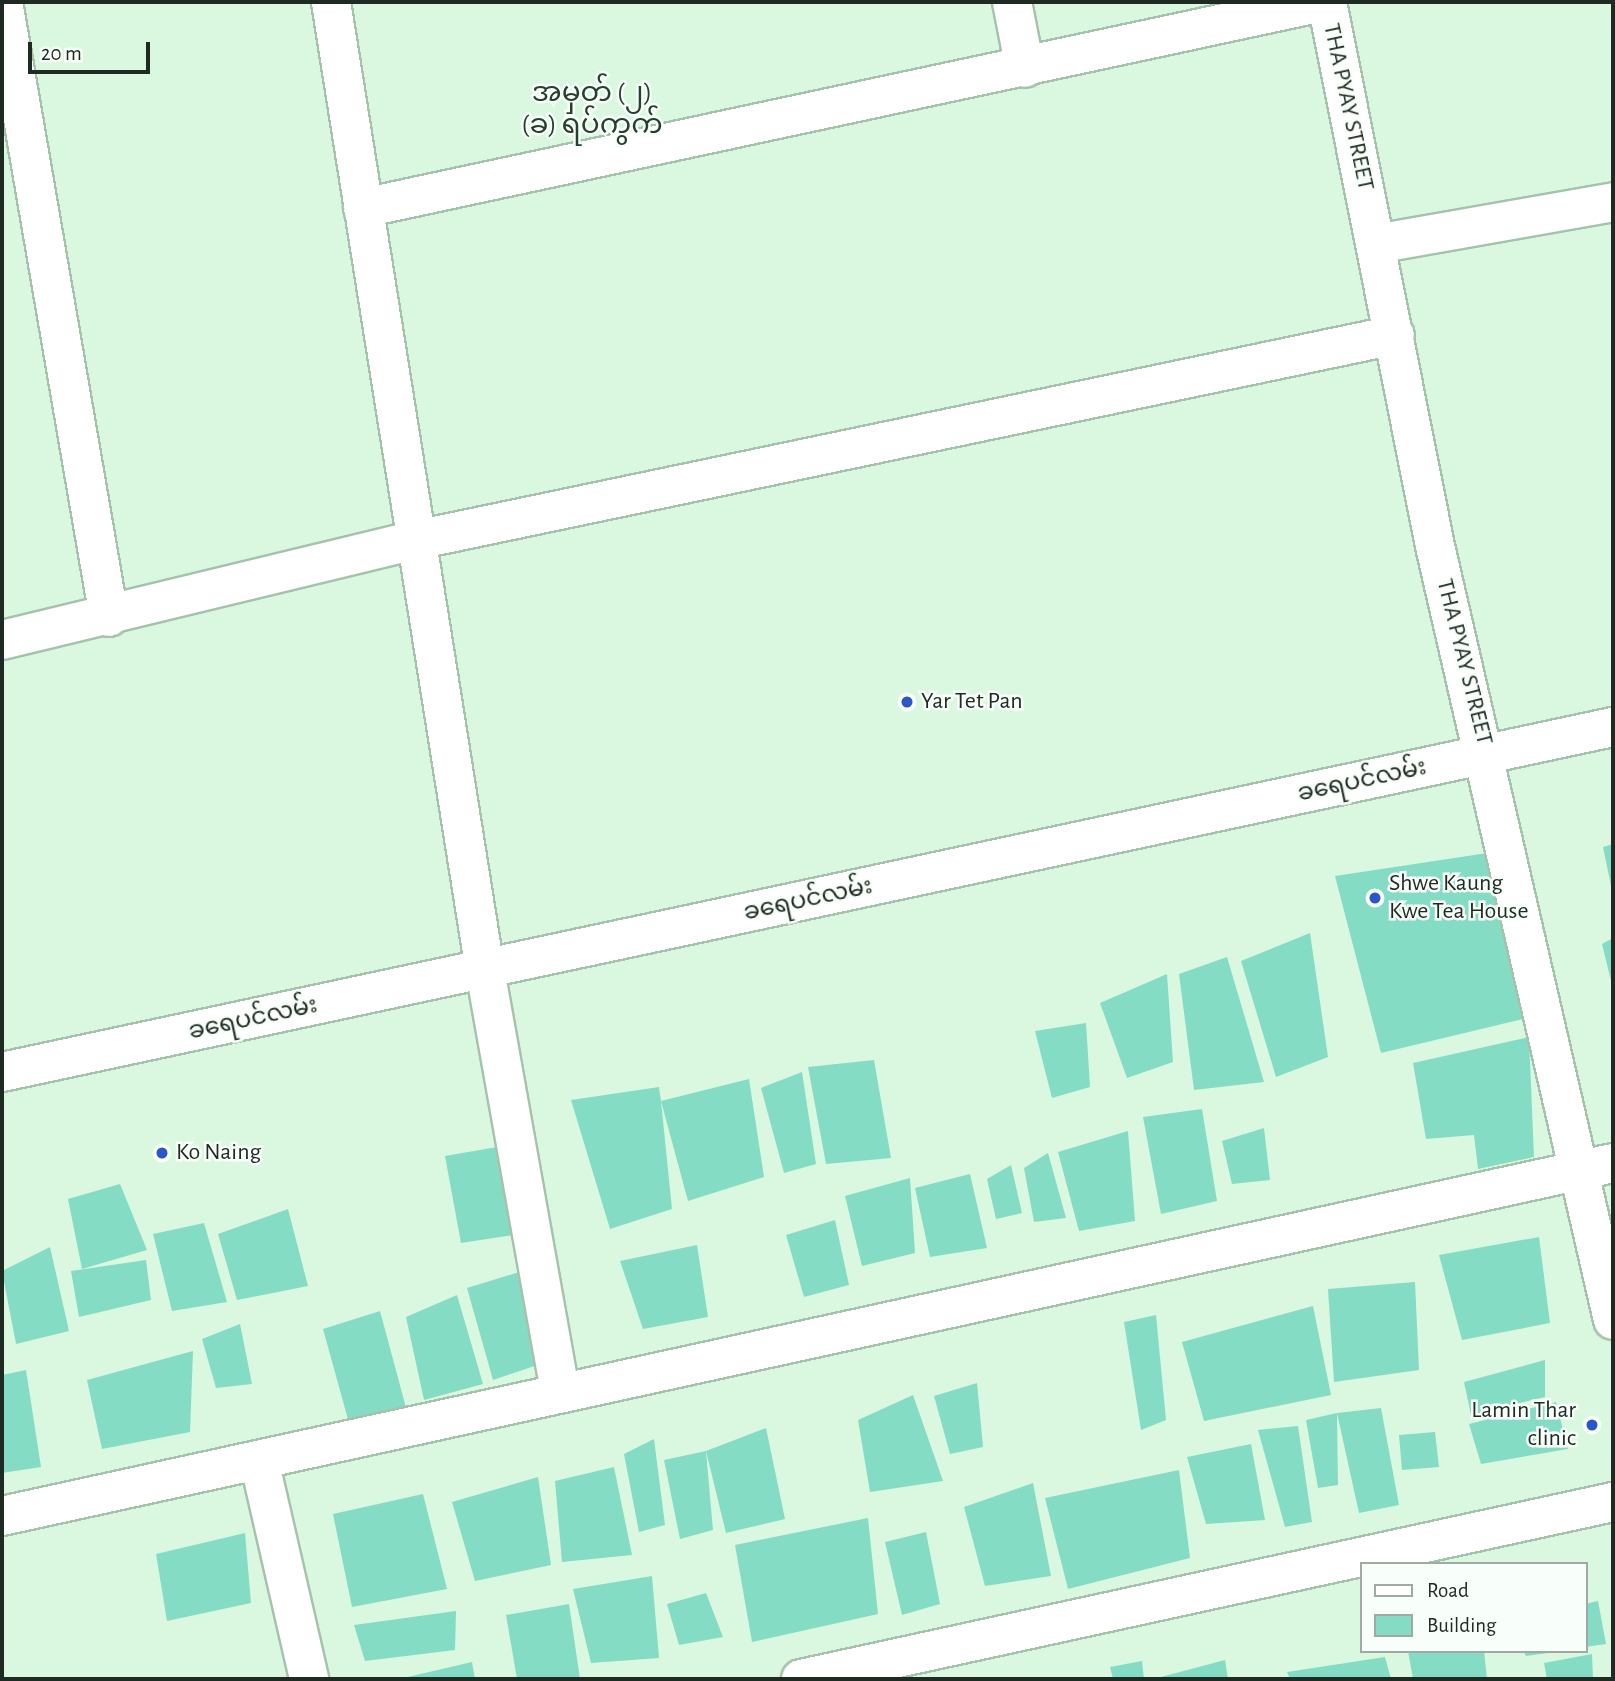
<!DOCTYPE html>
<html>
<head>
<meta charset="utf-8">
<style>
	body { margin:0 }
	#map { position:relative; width:1615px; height:1681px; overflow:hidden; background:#daf8e0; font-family:"Alegreya Sans","Noto Sans Myanmar",sans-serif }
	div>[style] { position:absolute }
	.building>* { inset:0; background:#85dcc4 }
	.roads { filter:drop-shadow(2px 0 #a6c2ac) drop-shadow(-2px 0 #a6c2ac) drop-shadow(0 2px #a6c2ac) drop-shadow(0 -2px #a6c2ac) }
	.minor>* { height:38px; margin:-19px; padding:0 19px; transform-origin:19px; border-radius:19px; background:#fff }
	.major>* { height:38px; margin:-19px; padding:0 19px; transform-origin:19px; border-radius:19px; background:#fff }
	.dots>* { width:19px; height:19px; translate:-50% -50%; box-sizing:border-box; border:4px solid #f8fef9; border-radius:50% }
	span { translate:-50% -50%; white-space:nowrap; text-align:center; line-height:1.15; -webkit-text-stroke:5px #f8fef9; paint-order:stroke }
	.street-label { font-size:24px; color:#1f2a22 }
	.poi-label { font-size:24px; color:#1f2a22 }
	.left { translate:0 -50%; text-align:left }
	.right { translate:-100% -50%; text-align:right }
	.quarter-label { font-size:28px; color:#273f2d }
	.frame { position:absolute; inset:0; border:4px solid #1f2a22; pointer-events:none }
	.legend { position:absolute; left:1360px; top:1562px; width:228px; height:91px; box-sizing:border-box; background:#f8fef9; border:2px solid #a1a9a3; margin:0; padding:9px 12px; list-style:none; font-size:21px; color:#1f2a22 }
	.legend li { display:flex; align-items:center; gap:14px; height:35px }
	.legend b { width:35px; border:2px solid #a1a9a3 }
	.scale { position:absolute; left:28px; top:42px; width:122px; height:32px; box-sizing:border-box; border:4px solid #1f2a22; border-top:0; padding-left:9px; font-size:21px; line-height:24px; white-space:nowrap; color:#1f2a22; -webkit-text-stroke:5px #f8fef9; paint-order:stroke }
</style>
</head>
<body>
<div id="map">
	<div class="building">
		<i style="clip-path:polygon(1613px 844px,1613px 891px,1612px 891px,1603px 847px)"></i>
		<i style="clip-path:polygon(1494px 852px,1523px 1019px,1381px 1053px,1335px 876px)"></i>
		<i style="clip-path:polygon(1310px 933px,1328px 1057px,1276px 1077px,1241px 961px)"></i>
		<i style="clip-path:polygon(1613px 938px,1613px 984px,1612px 985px,1602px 944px)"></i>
		<i style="clip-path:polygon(1227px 957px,1264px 1082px,1194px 1090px,1179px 974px)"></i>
		<i style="clip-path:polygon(1167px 974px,1173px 1062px,1127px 1078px,1100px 1003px)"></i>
		<i style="clip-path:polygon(1086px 1023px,1090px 1087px,1052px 1098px,1035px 1031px)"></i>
		<i style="clip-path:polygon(1529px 1037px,1534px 1157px,1478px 1169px,1474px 1135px,1426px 1139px,1413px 1063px)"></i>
		<i style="clip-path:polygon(874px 1060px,891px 1158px,826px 1164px,808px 1067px)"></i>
		<i style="clip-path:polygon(802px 1072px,816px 1164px,784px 1173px,761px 1088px)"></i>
		<i style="clip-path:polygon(749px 1079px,764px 1177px,688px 1201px,661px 1101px,672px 1209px,610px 1229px,571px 1100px,659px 1087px,661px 1101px)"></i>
		<i style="clip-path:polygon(1202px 1109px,1217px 1201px,1161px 1214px,1143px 1117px)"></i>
		<i style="clip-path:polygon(1264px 1128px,1270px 1180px,1232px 1184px,1222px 1141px)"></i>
		<i style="clip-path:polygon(1128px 1131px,1135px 1221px,1079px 1231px,1058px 1152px)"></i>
		<i style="clip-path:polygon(515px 1144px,532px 1232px,461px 1243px,445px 1156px)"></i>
		<i style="clip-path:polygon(1048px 1153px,1066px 1218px,1034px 1222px,1024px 1168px)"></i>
		<i style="clip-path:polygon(1011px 1165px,1022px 1213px,996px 1219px,987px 1179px)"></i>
		<i style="clip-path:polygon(970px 1174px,987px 1248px,930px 1257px,915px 1188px)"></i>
		<i style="clip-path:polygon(910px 1178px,915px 1253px,862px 1266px,845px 1196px)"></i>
		<i style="clip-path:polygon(120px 1184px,147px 1250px,82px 1269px,68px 1199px)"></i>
		<i style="clip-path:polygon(288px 1209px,308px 1286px,237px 1300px,218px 1234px)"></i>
		<i style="clip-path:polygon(835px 1220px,849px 1285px,804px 1297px,786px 1235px)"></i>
		<i style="clip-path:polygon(204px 1223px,227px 1302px,172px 1311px,153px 1234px)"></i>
		<i style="clip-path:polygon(1539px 1237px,1550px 1323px,1462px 1340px,1439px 1255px)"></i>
		<i style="clip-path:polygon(697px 1245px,708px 1317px,643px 1329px,620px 1261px)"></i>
		<i style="clip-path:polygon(50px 1247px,69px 1331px,16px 1344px,2px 1271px)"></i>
		<i style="clip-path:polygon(146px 1260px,151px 1300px,79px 1317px,71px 1271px)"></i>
		<i style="clip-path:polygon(539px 1266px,555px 1359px,493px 1380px,467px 1288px)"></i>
		<i style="clip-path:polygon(1415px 1282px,1419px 1370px,1334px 1382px,1328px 1289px)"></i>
		<i style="clip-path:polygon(457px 1295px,483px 1384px,424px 1400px,406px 1317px)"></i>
		<i style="clip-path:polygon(1313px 1306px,1331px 1395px,1204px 1421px,1182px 1342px)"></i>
		<i style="clip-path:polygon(380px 1311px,408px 1415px,349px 1423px,323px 1329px)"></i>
		<i style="clip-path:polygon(1156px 1315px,1166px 1420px,1141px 1430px,1124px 1322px)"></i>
		<i style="clip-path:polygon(240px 1324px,252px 1384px,216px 1388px,202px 1339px)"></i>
		<i style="clip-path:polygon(193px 1351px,190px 1432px,102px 1449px,87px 1380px)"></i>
		<i style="clip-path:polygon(1545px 1360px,1545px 1397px,1471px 1415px,1464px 1382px)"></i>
		<i style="clip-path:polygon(26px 1370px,41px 1467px,2px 1473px,2px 1375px)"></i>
		<i style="clip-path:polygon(977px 1383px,983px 1447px,950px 1454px,934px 1396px)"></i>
		<i style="clip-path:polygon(913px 1395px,943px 1481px,870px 1492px,858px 1420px)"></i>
		<i style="clip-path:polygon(1556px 1402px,1568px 1449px,1481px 1464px,1469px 1424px)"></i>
		<i style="clip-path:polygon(1381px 1408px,1399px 1505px,1359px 1513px,1337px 1413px,1338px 1485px,1318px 1488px,1306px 1420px,1337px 1413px)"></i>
		<i style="clip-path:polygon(1298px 1426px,1312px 1522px,1285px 1527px,1258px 1430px)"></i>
		<i style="clip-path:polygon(766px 1428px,785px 1519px,726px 1533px,706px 1451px)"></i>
		<i style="clip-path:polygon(1435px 1432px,1439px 1467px,1402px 1470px,1399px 1435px)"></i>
		<i style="clip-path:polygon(654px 1439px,665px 1525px,639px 1532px,624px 1454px)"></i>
		<i style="clip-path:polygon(1251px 1444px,1265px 1520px,1206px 1524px,1187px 1457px)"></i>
		<i style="clip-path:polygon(706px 1451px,713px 1530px,680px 1539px,664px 1460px)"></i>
		<i style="clip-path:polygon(614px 1467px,632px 1555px,562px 1562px,555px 1481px)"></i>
		<i style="clip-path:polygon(1179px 1470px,1190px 1558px,1068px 1589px,1045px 1498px)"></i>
		<i style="clip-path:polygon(538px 1477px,551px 1565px,475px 1581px,452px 1502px)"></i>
		<i style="clip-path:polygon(1033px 1483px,1051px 1576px,985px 1586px,964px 1507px)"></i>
		<i style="clip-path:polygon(423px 1494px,447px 1589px,352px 1607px,333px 1514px)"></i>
		<i style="clip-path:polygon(868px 1518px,878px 1614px,752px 1642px,735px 1545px)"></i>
		<i style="clip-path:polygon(926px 1532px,940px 1604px,902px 1615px,885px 1542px)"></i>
		<i style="clip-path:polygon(245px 1533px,251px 1603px,167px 1621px,156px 1554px)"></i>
		<i style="clip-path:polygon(652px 1576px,659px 1658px,591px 1663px,573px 1589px)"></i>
		<i style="clip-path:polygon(706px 1593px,723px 1637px,679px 1645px,667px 1604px)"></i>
		<i style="clip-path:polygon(1598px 1601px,1606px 1644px,1585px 1647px,1585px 1604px)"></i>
		<i style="clip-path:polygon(569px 1604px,580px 1679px,517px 1679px,506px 1615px)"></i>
		<i style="clip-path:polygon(456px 1611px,455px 1650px,365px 1661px,354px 1625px)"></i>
		<i style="clip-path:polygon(1408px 1651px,1484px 1651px,1487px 1679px,1413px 1679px)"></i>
		<i style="clip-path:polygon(1523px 1651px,1548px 1651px,1548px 1653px,1526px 1656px)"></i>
		<i style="clip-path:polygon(1592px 1654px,1593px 1679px,1547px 1679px,1544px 1663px)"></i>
		<i style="clip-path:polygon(1385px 1657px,1391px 1679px,1290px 1679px,1287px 1672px)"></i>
		<i style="clip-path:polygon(1225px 1660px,1228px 1679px,1157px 1679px,1157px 1678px)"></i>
		<i style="clip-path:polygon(1142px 1661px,1144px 1679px,1113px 1679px,1110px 1667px)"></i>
		<i style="clip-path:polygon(472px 1662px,475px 1679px,403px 1679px,403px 1678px)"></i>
	</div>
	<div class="roads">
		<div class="minor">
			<i style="left:3px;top:2px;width:624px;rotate:80.22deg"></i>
			<i style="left:331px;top:2px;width:980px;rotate:80.96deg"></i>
			<i style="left:485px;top:970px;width:429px;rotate:79.9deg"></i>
			<i style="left:1012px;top:2px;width:67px;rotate:78.9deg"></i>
			<i style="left:1327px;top:2px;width:555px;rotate:78.77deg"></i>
			<i style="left:1435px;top:546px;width:794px;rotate:77.05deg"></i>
			<i style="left:363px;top:208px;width:981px;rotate:-12.12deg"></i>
			<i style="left:1376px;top:244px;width:241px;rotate:-10deg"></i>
			<i style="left:2px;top:640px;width:426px;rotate:-13.6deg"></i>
			<i style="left:416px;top:540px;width:1000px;rotate:-11.83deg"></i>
			<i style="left:259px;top:1460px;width:225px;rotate:77.1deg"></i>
			<i style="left:2px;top:1516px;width:1649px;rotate:-12.36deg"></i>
			<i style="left:801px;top:1679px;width:831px;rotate:-12.3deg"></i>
		</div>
		<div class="major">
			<i style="left:2px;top:1072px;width:1648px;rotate:-12.09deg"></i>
		</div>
	</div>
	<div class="dots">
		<i style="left:907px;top:702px;background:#2c56c5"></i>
		<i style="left:1375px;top:898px;background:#2c56c5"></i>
		<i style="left:162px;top:1153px;background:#2c56c5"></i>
		<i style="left:1592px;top:1425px;background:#2c56c5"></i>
	</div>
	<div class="street-label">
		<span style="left:1348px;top:107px;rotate:78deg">THA PYAY STREET</span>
		<span style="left:1464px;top:662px;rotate:76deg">THA PYAY STREET</span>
		<span style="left:1362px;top:781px;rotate:-12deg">ခရေပင်လမ်း</span>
		<span style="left:808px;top:900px;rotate:-12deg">ခရေပင်လမ်း</span>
		<span style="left:253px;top:1019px;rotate:-12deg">ခရေပင်လမ်း</span>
	</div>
	<div class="poi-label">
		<span class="left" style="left:921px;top:702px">Yar Tet Pan</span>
		<span class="left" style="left:1389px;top:898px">Shwe Kaung<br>Kwe Tea House</span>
		<span class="left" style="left:176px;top:1153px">Ko Naing</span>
		<span class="right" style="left:1576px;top:1425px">Lamin Thar<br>clinic</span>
	</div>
	<div class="quarter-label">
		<span style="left:592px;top:109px">အမှတ် (၂)<br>(ခ) ရပ်ကွက်</span>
	</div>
	<div class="frame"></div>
	<ul class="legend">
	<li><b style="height:9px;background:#fff"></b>Road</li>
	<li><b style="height:19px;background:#85dcc4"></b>Building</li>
	</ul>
	<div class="scale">20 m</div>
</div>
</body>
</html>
